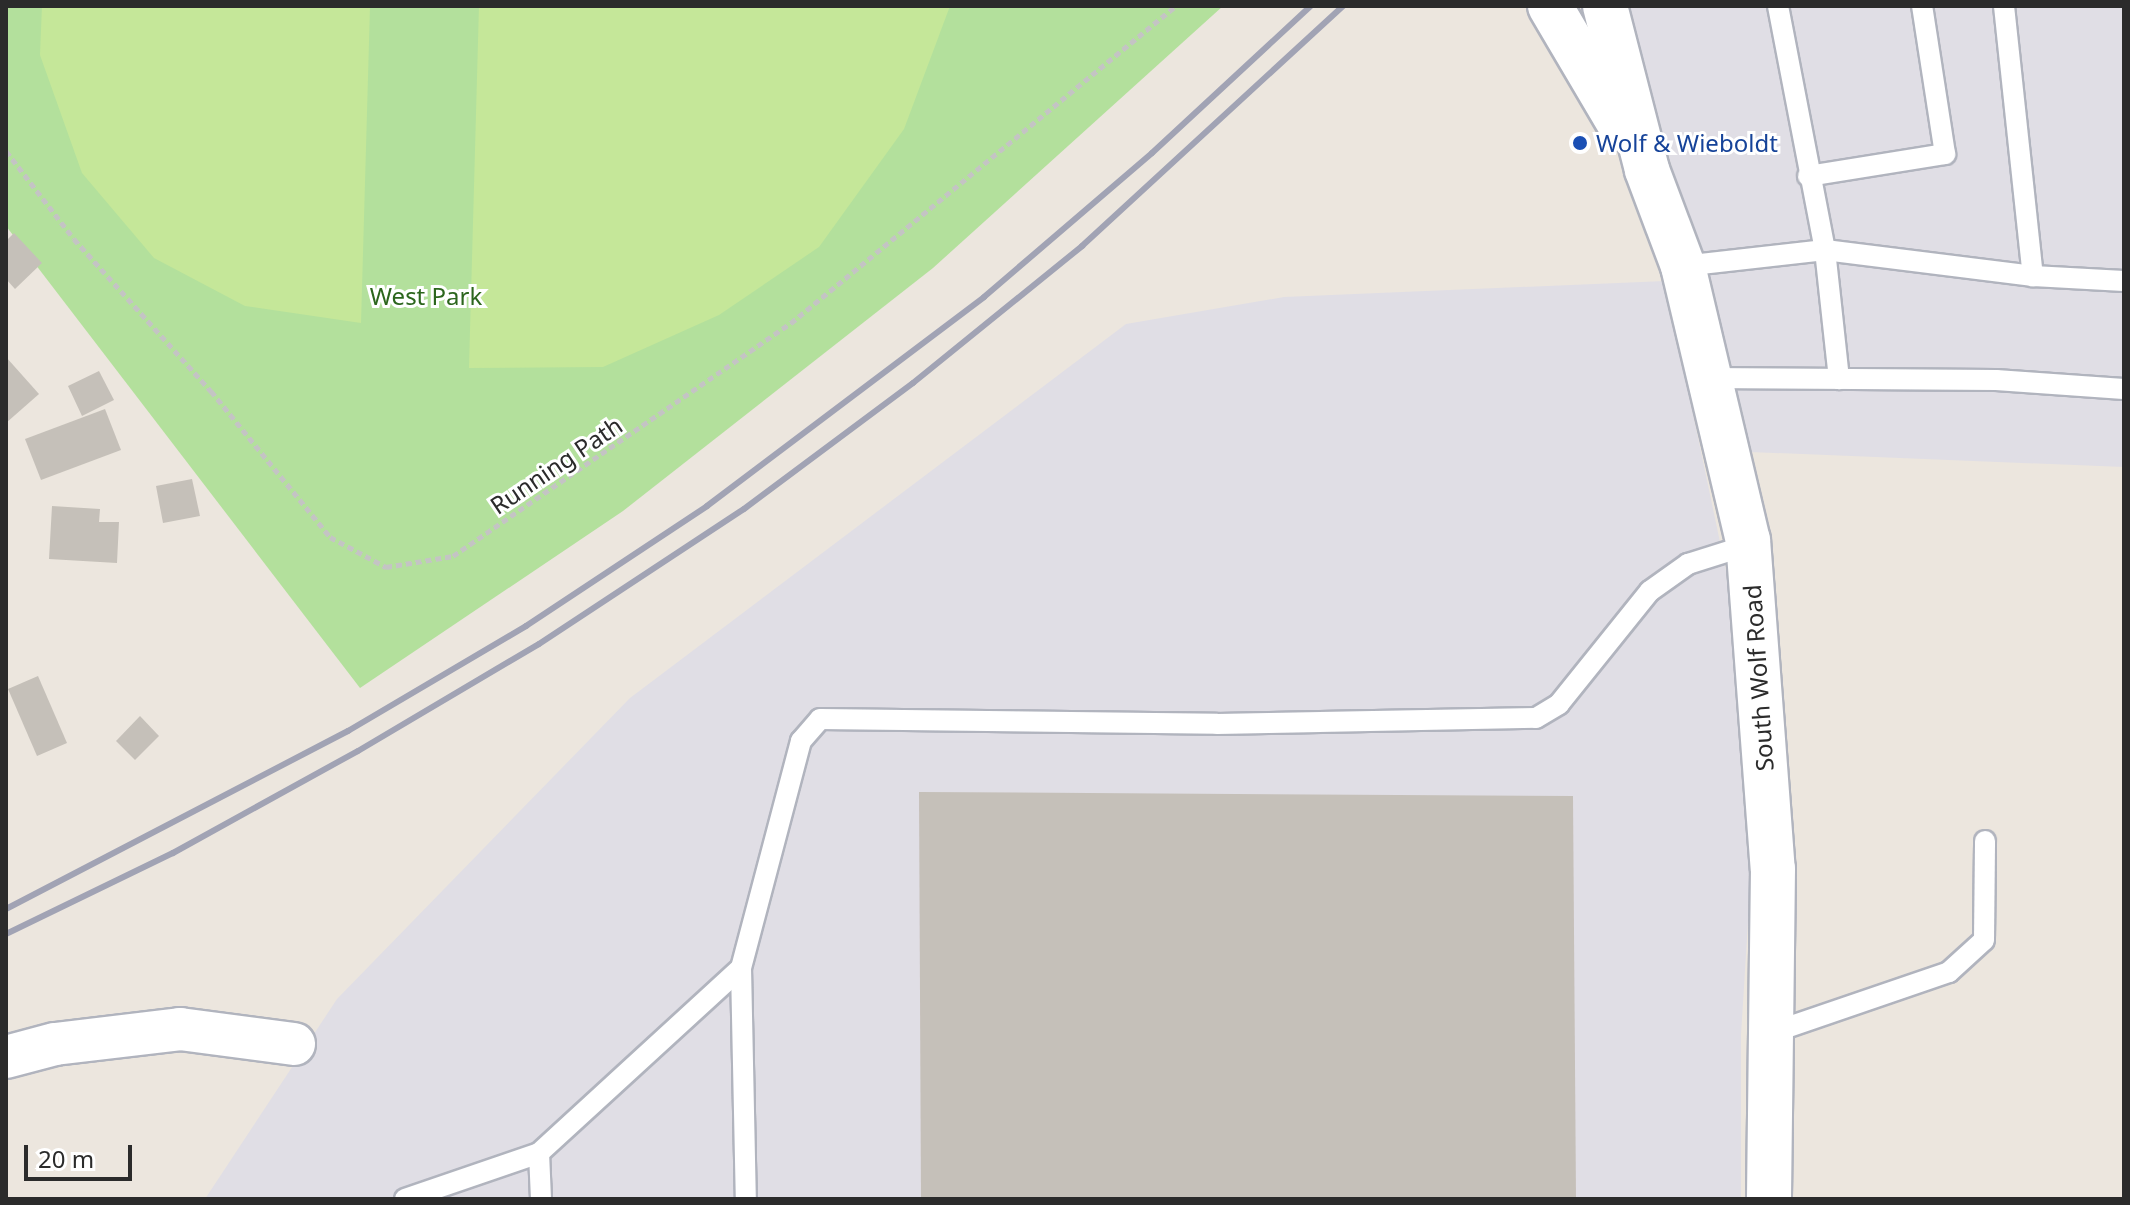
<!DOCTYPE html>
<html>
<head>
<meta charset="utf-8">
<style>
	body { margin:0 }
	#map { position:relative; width:2130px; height:1205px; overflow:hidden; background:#ece6de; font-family:"Noto Sans",sans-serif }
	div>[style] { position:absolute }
	.industrial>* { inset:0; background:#e0dee5 }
	.green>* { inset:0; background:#b3e09c }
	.pitch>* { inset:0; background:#c5e799 }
	.building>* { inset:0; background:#c5c0b9 }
	.path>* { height:5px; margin-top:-2.5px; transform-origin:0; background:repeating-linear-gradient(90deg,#c4c4c4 0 6px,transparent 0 10px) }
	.roads { filter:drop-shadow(2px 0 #b1b4be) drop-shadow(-2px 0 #b1b4be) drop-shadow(0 2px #b1b4be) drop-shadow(0 -2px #b1b4be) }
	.lane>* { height:20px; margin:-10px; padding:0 10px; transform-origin:10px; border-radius:10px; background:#fff }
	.street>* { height:42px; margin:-21px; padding:0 21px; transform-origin:21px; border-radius:21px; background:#fff }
	.secondary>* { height:44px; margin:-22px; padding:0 22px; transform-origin:22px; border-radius:22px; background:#fff }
	.rail>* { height:6px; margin:-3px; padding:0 3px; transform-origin:3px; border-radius:3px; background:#a1a3b4 }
	.dots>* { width:22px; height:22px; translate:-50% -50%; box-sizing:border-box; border:4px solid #fff; border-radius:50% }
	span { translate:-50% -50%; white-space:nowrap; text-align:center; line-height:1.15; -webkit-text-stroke:6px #fff; paint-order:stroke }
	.transit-label { font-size:24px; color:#164399 }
	.left { translate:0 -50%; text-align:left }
	.park-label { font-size:24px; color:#2c661d }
	.street-label { font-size:24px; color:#2b2b2b }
	.frame { position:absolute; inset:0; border:8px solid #2b2b2b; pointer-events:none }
	.scale { position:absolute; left:24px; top:1145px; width:108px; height:36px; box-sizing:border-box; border:4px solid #2b2b2b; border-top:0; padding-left:10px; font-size:24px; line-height:28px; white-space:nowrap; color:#2b2b2b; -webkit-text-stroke:6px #fff; paint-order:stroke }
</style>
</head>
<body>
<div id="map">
	<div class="industrial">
		<i style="clip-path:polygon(1621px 6px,2124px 6px,2124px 467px,1750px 452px,1701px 259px)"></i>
		<i style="clip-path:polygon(1665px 281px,1728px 580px,1751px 874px,1741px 1035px,1741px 1199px,205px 1199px,337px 999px,630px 698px,1126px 324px,1284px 297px)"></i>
	</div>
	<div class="green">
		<i style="clip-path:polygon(6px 6px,1223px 6px,933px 268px,623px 511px,360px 688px,6px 226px)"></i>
	</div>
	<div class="pitch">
		<i style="clip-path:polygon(42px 6px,370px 6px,361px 323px,245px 306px,154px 258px,82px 173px,40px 55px)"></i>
		<i style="clip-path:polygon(479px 6px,950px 6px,904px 129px,819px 247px,719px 315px,603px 367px,469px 368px)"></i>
	</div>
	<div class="building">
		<i style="clip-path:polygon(14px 233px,42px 263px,15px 289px,6px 279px,6px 241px)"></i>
		<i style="clip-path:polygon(6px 357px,39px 394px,6px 423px)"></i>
		<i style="clip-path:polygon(99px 371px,114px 400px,82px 416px,68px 386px)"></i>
		<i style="clip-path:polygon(105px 409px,121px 450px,41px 480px,25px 439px)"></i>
		<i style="clip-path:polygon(192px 479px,200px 516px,163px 523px,156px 486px)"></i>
		<i style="clip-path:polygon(52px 506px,100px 509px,99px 522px,119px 522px,117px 563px,49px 559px)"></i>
		<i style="clip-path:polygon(38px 676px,67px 743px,37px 756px,8px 689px)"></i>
		<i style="clip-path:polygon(140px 716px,159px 736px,135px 760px,116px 741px)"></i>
		<i style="clip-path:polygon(919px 792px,1573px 796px,1576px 1199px,921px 1199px)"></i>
	</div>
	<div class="path">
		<i style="left:6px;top:151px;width:111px;rotate:52.3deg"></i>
		<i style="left:74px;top:239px;width:205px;rotate:48deg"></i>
		<i style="left:211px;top:391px;width:188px;rotate:50.8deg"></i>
		<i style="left:330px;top:537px;width:64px;rotate:28.2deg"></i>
		<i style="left:386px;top:567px;width:68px;rotate:-9.3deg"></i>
		<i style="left:453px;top:556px;width:411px;rotate:-34.6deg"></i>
		<i style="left:791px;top:323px;width:498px;rotate:-39.5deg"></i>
	</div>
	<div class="roads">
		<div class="lane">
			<i style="left:1778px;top:6px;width:248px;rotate:79.1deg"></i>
			<i style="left:1825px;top:250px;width:130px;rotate:83.8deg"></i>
			<i style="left:2004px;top:6px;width:272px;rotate:83.9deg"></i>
			<i style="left:1808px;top:176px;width:139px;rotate:-9.1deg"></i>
			<i style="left:1945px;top:154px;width:150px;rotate:-98.8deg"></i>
			<i style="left:1683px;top:266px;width:143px;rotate:-6.4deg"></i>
			<i style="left:1825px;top:250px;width:210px;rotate:7.1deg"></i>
			<i style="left:2033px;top:276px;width:91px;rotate:3.1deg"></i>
			<i style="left:1708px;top:378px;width:288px;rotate:0.4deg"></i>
			<i style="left:1996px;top:380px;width:128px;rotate:4deg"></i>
			<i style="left:741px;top:968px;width:231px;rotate:88.8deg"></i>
			<i style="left:1771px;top:1033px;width:188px;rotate:-18.9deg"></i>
			<i style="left:1949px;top:972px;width:47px;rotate:-42.4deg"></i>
			<i style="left:1984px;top:940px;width:99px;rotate:-89.4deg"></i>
			<i style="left:539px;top:1153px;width:274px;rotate:-42.5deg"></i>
			<i style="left:741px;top:968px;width:235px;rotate:-75.2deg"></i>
			<i style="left:801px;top:741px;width:29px;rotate:-49deg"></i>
			<i style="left:820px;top:719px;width:397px;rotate:0.7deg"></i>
			<i style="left:1217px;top:724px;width:319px;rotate:-1.1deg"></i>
			<i style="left:1536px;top:718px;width:27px;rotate:-31deg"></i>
			<i style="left:1559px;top:704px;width:145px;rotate:-51.2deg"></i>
			<i style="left:1650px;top:591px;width:47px;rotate:-35.4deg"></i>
			<i style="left:1688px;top:564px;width:63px;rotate:-17.6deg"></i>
			<i style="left:405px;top:1199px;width:142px;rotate:-18.9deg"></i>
			<i style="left:539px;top:1153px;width:46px;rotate:87.5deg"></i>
		</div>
		<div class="street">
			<i style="left:6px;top:1057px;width:51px;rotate:-14.9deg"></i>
			<i style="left:55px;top:1044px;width:126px;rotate:-6.8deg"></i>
			<i style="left:180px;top:1029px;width:115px;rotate:7.5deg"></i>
		</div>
		<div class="secondary">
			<i style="left:1550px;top:6px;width:142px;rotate:59.5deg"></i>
			<i style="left:1605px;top:6px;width:169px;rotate:75.6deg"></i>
			<i style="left:1647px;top:170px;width:103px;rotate:69.4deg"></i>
			<i style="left:1683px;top:266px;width:282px;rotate:76.7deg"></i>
			<i style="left:1748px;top:540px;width:330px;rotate:85.7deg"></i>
			<i style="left:1773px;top:869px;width:330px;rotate:90.7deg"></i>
		</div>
	</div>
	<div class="rail">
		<i style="left:6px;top:909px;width:386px;rotate:-27.5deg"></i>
		<i style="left:348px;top:731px;width:207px;rotate:-30.5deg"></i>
		<i style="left:526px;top:626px;width:217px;rotate:-33.5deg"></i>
		<i style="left:707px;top:506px;width:347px;rotate:-37deg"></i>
		<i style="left:984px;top:297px;width:221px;rotate:-40.6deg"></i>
		<i style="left:1152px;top:153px;width:217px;rotate:-42.8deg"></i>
		<i style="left:6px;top:934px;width:186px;rotate:-25.9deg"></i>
		<i style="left:173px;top:853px;width:211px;rotate:-28.9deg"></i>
		<i style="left:358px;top:751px;width:210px;rotate:-30.6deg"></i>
		<i style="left:539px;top:644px;width:245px;rotate:-33.4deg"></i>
		<i style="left:744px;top:509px;width:211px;rotate:-36.7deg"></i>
		<i style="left:913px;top:383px;width:218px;rotate:-39deg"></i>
		<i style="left:1082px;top:246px;width:355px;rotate:-42.6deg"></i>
	</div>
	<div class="dots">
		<i style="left:1580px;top:143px;background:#1a4fb4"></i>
	</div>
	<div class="transit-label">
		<span class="left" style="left:1596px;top:143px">Wolf &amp; Wieboldt</span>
	</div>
	<div class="park-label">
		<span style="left:426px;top:296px">West Park</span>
	</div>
	<div class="street-label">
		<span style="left:556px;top:465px;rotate:-34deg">Running Path</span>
		<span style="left:1758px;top:678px;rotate:-94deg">South Wolf Road</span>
	</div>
	<div class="frame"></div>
	<div class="scale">20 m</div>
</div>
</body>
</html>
